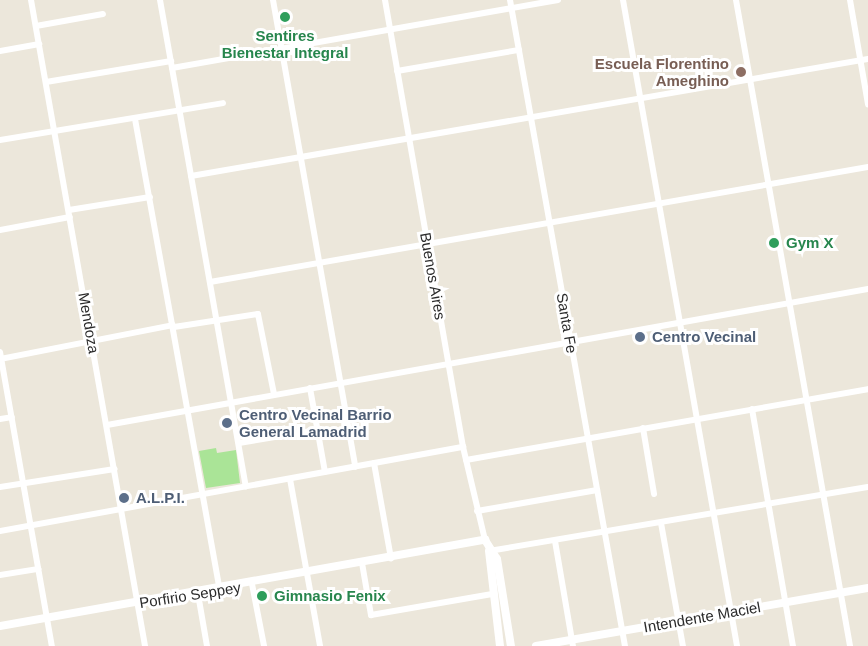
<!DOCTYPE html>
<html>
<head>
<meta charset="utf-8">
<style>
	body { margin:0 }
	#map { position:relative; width:868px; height:646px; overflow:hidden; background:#ece7db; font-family:Helvetica,sans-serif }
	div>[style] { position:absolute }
	.green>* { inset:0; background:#aae497 }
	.minor>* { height:6px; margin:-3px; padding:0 3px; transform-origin:3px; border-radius:3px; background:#fff }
	.secondary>* { height:8px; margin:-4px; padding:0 4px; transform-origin:4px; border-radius:4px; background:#fff }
	.dots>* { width:16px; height:16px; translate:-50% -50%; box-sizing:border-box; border:3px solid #fff; border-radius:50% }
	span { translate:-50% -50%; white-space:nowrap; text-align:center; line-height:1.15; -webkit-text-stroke:6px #fff; paint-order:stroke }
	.leisure-label { font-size:15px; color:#27864d; font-weight:700 }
	.left { translate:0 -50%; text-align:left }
	.education-label { font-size:15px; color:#785e54; font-weight:700 }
	.right { translate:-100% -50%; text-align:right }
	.street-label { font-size:15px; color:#2a2a2a }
	.service-label { font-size:15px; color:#4e5e75; font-weight:700 }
</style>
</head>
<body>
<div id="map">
	<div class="green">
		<i style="clip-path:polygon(216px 448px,217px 453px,236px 450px,240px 483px,206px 488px,199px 451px)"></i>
	</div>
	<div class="minor">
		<i style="left:31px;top:0;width:656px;rotate:79.99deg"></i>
		<i style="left:160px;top:0;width:494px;rotate:80deg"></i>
		<i style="left:273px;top:0;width:474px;rotate:80deg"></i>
		<i style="left:385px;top:0;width:454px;rotate:80.1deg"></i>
		<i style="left:463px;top:447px;width:96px;rotate:76.7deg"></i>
		<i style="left:510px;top:0;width:656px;rotate:79.91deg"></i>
		<i style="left:623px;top:0;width:656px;rotate:79.99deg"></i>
		<i style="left:736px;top:0;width:656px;rotate:79.99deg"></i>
		<i style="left:850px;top:0;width:106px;rotate:80.2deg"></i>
		<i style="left:36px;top:26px;width:68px;rotate:-10.2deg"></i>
		<i style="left:0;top:51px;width:40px;rotate:-10deg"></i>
		<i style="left:172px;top:68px;width:392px;rotate:-10deg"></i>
		<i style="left:397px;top:71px;width:124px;rotate:-9.8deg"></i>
		<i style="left:46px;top:82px;width:127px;rotate:-9.5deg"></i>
		<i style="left:135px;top:119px;width:479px;rotate:79.8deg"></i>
		<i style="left:0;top:140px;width:226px;rotate:-9.4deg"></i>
		<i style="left:191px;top:176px;width:687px;rotate:-9.81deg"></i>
		<i style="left:69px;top:210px;width:82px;rotate:-9.1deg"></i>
		<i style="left:0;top:230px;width:71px;rotate:-10.5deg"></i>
		<i style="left:210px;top:282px;width:668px;rotate:-9.91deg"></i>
		<i style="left:174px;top:327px;width:85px;rotate:-8.8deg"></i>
		<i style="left:258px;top:314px;width:82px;rotate:78.7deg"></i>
		<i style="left:0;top:352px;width:299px;rotate:80deg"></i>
		<i style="left:0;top:359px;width:176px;rotate:-11.1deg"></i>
		<i style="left:310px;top:388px;width:85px;rotate:79.9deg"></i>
		<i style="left:752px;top:409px;width:241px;rotate:80.2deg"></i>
		<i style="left:0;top:419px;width:12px;rotate:-9deg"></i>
		<i style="left:107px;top:425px;width:773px;rotate:-10.13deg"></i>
		<i style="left:643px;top:428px;width:67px;rotate:80.5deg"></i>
		<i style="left:239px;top:443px;width:79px;rotate:-9.5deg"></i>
		<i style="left:466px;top:460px;width:408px;rotate:-10deg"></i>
		<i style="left:374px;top:463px;width:97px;rotate:79.9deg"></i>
		<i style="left:290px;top:479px;width:170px;rotate:79.8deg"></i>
		<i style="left:0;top:487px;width:116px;rotate:-8.9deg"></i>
		<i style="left:477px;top:511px;width:122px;rotate:-9.9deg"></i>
		<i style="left:661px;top:523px;width:125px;rotate:79.9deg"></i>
		<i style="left:0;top:531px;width:471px;rotate:-10.3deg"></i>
		<i style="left:555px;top:541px;width:107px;rotate:80.3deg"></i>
		<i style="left:489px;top:551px;width:384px;rotate:-9.6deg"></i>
		<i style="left:362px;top:563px;width:53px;rotate:80.2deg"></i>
		<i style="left:371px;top:615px;width:123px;rotate:-9.8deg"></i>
		<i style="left:0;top:575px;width:39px;rotate:-9deg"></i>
		<i style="left:252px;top:584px;width:63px;rotate:79deg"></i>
		<i style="left:198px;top:594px;width:53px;rotate:80.2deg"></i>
	</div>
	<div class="secondary">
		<i style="left:489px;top:551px;width:96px;rotate:83.4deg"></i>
		<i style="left:0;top:626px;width:493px;rotate:-10.1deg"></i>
		<i style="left:485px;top:540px;width:22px;rotate:58deg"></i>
		<i style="left:497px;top:559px;width:88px;rotate:80.9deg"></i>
		<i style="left:536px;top:646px;width:337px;rotate:-9.9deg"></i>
	</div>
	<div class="dots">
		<i style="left:285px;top:17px;background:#2e9e5b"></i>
		<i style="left:741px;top:72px;background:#8d6e63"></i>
		<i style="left:774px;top:243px;background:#2e9e5b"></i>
		<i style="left:640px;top:337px;background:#5c6f8a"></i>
		<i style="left:227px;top:423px;background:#5c6f8a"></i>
		<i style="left:124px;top:498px;background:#5c6f8a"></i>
		<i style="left:262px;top:596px;background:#2e9e5b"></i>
	</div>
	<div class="leisure-label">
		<span style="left:285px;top:44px">Sentires<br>Bienestar Integral</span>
		<span class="left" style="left:786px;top:243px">Gym X</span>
		<span class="left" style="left:274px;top:596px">Gimnasio Fenix</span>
	</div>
	<div class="education-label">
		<span class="right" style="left:729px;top:72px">Escuela Florentino<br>Ameghino</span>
	</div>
	<div class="street-label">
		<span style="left:433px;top:276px;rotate:80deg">Buenos Aires</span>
		<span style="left:89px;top:323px;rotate:80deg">Mendoza</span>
		<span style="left:567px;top:323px;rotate:80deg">Santa Fe</span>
		<span style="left:190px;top:595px;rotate:-9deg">Porfirio Seppey</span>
		<span style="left:702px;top:617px;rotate:-10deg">Intendente Maciel</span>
	</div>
	<div class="service-label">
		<span class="left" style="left:652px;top:337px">Centro Vecinal</span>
		<span class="left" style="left:239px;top:423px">Centro Vecinal Barrio<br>General Lamadrid</span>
		<span class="left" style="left:136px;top:498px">A.L.P.I.</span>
	</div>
</div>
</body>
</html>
